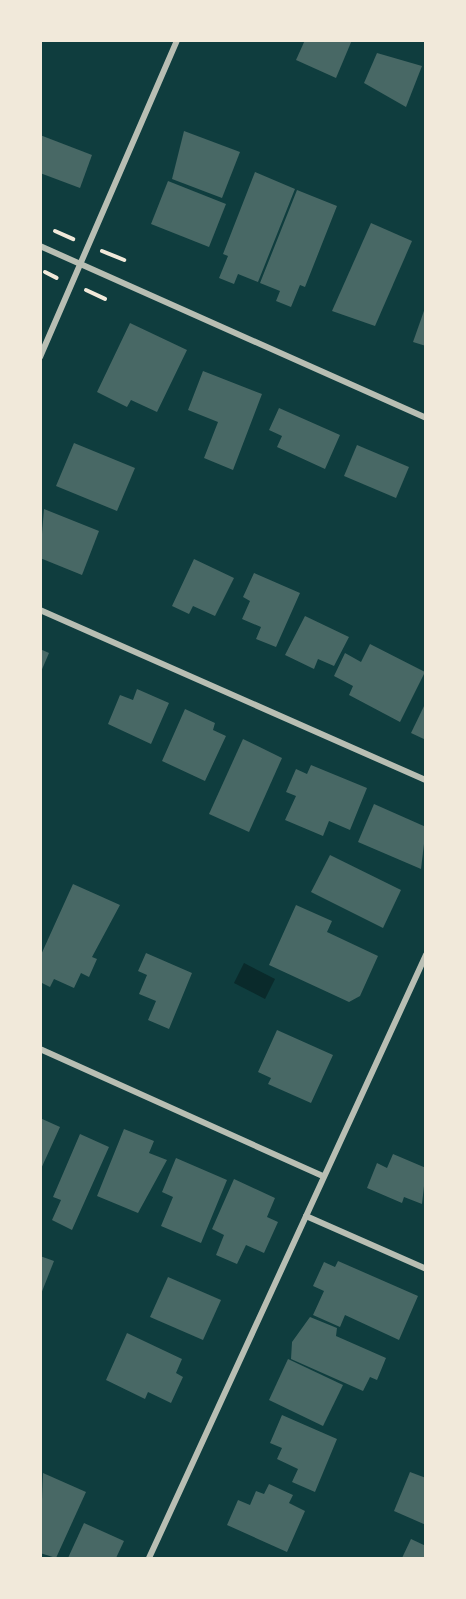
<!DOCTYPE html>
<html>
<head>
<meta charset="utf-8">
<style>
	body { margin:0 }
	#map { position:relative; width:466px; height:1599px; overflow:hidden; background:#0f3d3e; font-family:"Crimson Pro",serif }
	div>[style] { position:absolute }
	.water>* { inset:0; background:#0a2a2b }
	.building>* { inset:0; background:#486865 }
	.path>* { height:4px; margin:-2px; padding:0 2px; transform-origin:2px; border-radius:2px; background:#f1e9da }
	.minor>* { height:6px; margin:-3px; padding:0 3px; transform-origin:3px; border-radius:3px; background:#b8beb3 }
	span { translate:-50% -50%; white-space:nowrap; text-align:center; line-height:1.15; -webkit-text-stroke:5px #f1e9da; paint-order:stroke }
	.frame { position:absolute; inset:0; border:42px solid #f1e9da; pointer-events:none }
</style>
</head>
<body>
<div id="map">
	<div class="water">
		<i style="clip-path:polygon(244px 963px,275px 979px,265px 999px,234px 983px)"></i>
	</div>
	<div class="building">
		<i style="clip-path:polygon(305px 40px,352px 40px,336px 78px,296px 60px)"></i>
		<i style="clip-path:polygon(377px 53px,422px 66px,406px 107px,364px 83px)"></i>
		<i style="clip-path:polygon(184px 131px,240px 152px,222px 198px,172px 179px)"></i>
		<i style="clip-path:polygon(40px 135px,92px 155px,80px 188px,40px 173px)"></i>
		<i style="clip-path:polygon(255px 172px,295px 189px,258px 282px,238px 274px,234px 284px,219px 278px,228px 256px,223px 254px)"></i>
		<i style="clip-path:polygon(168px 181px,226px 204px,209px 247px,151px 224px)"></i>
		<i style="clip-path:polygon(297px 190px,337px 206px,305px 287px,300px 285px,291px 307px,276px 301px,280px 291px,260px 283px)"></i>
		<i style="clip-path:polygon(371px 223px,412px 241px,375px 326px,332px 311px)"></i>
		<i style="clip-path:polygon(425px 308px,426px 308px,426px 346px,413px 342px)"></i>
		<i style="clip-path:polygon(130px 323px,187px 350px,157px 412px,131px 400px,127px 407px,97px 392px)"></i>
		<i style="clip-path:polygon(203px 371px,262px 394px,233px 470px,204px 458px,218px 422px,188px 410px)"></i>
		<i style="clip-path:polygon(279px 408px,340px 435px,325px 469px,277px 447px,282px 436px,269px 430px)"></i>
		<i style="clip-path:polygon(74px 443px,135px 468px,117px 511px,56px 486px)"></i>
		<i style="clip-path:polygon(357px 445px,409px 467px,396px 498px,344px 476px)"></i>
		<i style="clip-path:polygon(44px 509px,99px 531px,82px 575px,40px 558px)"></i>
		<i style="clip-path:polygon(194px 559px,234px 578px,215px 616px,193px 606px,189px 614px,172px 606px)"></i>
		<i style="clip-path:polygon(254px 573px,300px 593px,276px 647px,256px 639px,261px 627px,242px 619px,250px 601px,243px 597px)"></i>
		<i style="clip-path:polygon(305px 616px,349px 637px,334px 666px,318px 659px,314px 669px,285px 655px)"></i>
		<i style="clip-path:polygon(370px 644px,425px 672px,400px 722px,349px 695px,353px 686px,334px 676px,345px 653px,361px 662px)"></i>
		<i style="clip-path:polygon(40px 649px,49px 653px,40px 674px)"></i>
		<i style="clip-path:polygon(137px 689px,169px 703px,151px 744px,108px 724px,120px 695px,133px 700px)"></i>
		<i style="clip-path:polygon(426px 702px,426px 740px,411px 733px)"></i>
		<i style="clip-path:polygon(185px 709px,215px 723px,213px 730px,226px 736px,205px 781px,162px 761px)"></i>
		<i style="clip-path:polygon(243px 739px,282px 758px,249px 832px,209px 814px)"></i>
		<i style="clip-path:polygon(311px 765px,367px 788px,350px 830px,329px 821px,323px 836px,285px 820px,296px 796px,286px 792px,296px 769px,307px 774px)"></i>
		<i style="clip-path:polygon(374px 804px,426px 827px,421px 869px,358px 842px)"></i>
		<i style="clip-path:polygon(330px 855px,401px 890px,383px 928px,311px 892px)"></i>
		<i style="clip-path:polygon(73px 884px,120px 905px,92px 957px,97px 959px,89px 977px,81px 973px,74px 988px,54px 979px,50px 987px,40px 982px,40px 957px)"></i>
		<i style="clip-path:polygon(296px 905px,332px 921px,327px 932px,378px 956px,360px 996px,349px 1002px,269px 965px)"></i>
		<i style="clip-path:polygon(146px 953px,192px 973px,169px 1029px,148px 1020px,156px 1001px,139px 994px,147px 975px,138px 971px)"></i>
		<i style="clip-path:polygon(277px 1030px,333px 1055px,311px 1103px,268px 1084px,271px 1078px,258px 1072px)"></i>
		<i style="clip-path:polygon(40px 1118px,60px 1127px,40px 1171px)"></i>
		<i style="clip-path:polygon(124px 1129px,154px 1141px,149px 1153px,167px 1160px,138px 1213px,97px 1196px)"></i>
		<i style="clip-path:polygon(80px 1134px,109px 1147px,72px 1230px,52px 1220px,61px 1200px,53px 1197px)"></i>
		<i style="clip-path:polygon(393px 1154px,426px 1168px,422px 1204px,404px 1197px,402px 1203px,367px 1188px,377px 1163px,387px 1168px)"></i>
		<i style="clip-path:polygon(176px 1158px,227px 1180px,201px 1243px,161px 1226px,173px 1197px,162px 1192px)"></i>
		<i style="clip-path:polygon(234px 1179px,275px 1198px,267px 1217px,278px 1222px,264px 1253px,246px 1245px,237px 1264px,216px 1255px,224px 1235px,212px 1229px)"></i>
		<i style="clip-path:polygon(40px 1256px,54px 1261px,41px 1294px,40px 1294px)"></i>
		<i style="clip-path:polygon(338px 1261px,418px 1296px,399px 1340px,345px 1315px,340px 1327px,313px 1315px,324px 1291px,313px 1286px,324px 1262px,335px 1267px)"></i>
		<i style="clip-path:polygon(168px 1277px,221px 1300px,203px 1340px,150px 1317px)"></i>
		<i style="clip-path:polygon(310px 1317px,337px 1328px,336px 1336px,386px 1358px,377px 1380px,370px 1377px,363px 1391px,291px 1359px,292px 1342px)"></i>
		<i style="clip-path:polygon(127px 1333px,182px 1359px,176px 1373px,183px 1377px,171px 1403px,148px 1392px,145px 1399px,106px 1380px)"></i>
		<i style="clip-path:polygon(288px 1359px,343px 1385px,323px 1426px,269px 1400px)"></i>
		<i style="clip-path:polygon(282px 1415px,337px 1439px,315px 1492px,292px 1482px,298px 1469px,277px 1459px,282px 1448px,270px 1443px)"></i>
		<i style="clip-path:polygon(410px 1472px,426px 1478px,426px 1525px,394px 1511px)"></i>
		<i style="clip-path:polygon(43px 1473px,86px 1492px,56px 1558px,40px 1553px)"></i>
		<i style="clip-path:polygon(269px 1484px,293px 1495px,289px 1503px,305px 1511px,287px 1552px,227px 1525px,238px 1500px,250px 1505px,256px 1491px,264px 1494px)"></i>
		<i style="clip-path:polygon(84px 1523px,124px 1541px,116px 1558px,68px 1558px)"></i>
		<i style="clip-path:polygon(411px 1539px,426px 1546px,426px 1558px,402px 1558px)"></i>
	</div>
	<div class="path">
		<i style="left:55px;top:231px;width:20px;rotate:24deg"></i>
		<i style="left:102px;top:251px;width:24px;rotate:22deg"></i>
		<i style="left:45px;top:272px;width:13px;rotate:27deg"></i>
		<i style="left:86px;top:290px;width:21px;rotate:25deg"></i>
	</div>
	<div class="minor">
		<i style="left:40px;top:246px;width:423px;rotate:24deg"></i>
		<i style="left:40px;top:357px;width:345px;rotate:-66.6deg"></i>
		<i style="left:40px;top:610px;width:422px;rotate:23.8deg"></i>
		<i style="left:40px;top:1049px;width:310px;rotate:24.2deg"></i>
		<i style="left:306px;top:1216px;width:131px;rotate:23.8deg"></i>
		<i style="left:149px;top:1558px;width:664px;rotate:-65.33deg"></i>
	</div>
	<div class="frame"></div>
</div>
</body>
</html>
